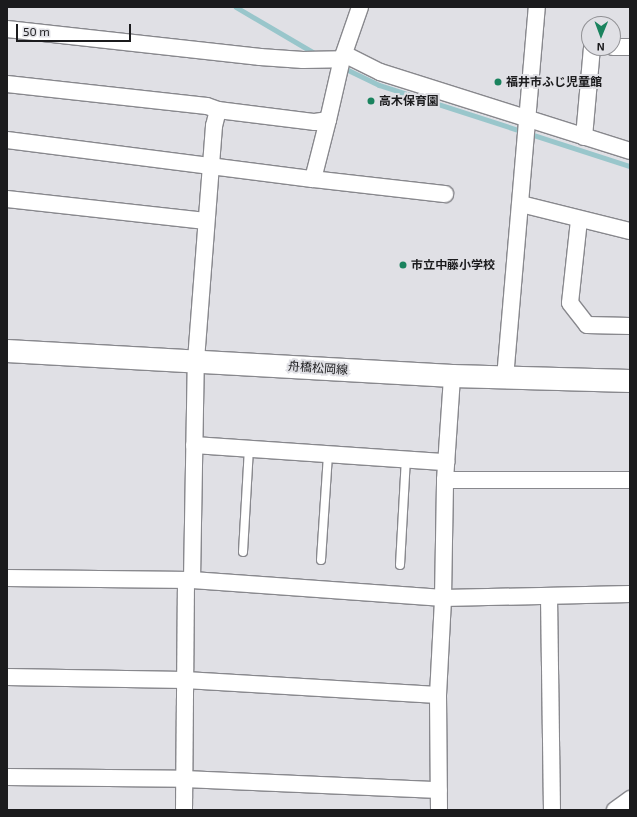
<!DOCTYPE html>
<html>
<head>
<meta charset="utf-8">
<style>
	body { margin:0 }
	#map { position:relative; width:637px; height:817px; overflow:hidden; background:#e0e0e5; font-family:"Exo 2","Noto Sans JP",sans-serif }
	div>[style] { position:absolute }
	.stream>* { height:4.5px; margin:-2.25px; padding:0 2.25px; transform-origin:2.25px; border-radius:2.25px; background:#99c6cb }
	.roads { filter:drop-shadow(1px 0 #88888d) drop-shadow(-1px 0 #88888d) drop-shadow(0 1px #88888d) drop-shadow(0 -1px #88888d) }
	.lane>* { height:8px; margin:-4px; padding:0 4px; transform-origin:4px; border-radius:4px; background:#fff }
	.street>* { height:16px; margin:-8px; padding:0 8px; transform-origin:8px; border-radius:8px; background:#fff }
	.secondary>* { height:22px; margin:-11px; padding:0 11px; transform-origin:11px; border-radius:11px; background:#fff }
	.dots>* { width:11px; height:11px; translate:-50% -50%; box-sizing:border-box; border:2px solid #e0e0e5; border-radius:50% }
	span { translate:-50% -50%; white-space:nowrap; text-align:center; line-height:1.15; -webkit-text-stroke:4px #e0e0e5; paint-order:stroke }
	.poi-label { font-size:12px; color:#1b1b1d; font-weight:700 }
	.left { translate:0 -50%; text-align:left }
	.street-label { font-size:12px; color:#1b1b1d }
	.frame { position:absolute; inset:0; border:8px solid #1b1b1d; pointer-events:none }
	.north { position:absolute; left:581px; top:16px; width:40px; height:40px; box-sizing:border-box; background:#e0e0e5; border:1px solid #919195; border-radius:50%; rotate:181deg; font-size:11px; font-weight:700; line-height:16px; text-align:center; color:#1b1b1d }
	.north::after { content:''; display:block; margin:auto; width:14px; height:18px; background:#1a835e; clip-path:polygon(50% 0,100% 100%,50% 72%,0 100%) }
	.scale { position:absolute; left:16px; top:24px; width:115px; height:18px; box-sizing:border-box; border:2px solid #1b1b1d; border-top:0; padding-left:5px; font-size:12px; line-height:14px; white-space:nowrap; color:#1b1b1d; -webkit-text-stroke:3px #e0e0e5; paint-order:stroke }
</style>
</head>
<body>
<div id="map">
	<div class="stream">
		<i style="left:236px;top:7px;width:93px;rotate:30.4deg"></i>
		<i style="left:342px;top:67px;width:41px;rotate:25.9deg"></i>
		<i style="left:379px;top:85px;width:264px;rotate:17.9deg"></i>
	</div>
	<div class="roads">
		<div class="lane">
			<i style="left:243px;top:552px;width:103px;rotate:-86.7deg"></i>
			<i style="left:321px;top:560px;width:106px;rotate:-86.2deg"></i>
			<i style="left:400px;top:565px;width:106px;rotate:-86.8deg"></i>
		</div>
		<div class="street">
			<i style="left:7px;top:29px;width:255px;rotate:6.3deg"></i>
			<i style="left:260px;top:57px;width:43px;rotate:4deg"></i>
			<i style="left:303px;top:60px;width:39px;rotate:-1deg"></i>
			<i style="left:613px;top:47px;width:17px"></i>
			<i style="left:344px;top:54px;width:40px;rotate:26.6deg"></i>
			<i style="left:380px;top:72px;width:262px;rotate:17.5deg"></i>
			<i style="left:7px;top:84px;width:201px;rotate:6.3deg"></i>
			<i style="left:207px;top:106px;width:12px;rotate:20deg"></i>
			<i style="left:584px;top:137px;width:89px;rotate:-84.9deg"></i>
			<i style="left:7px;top:140px;width:308px;rotate:7.3deg"></i>
			<i style="left:313px;top:179px;width:61px;rotate:-75.7deg"></i>
			<i style="left:313px;top:179px;width:133px;rotate:6.5deg"></i>
			<i style="left:7px;top:199px;width:200px;rotate:6.3deg"></i>
			<i style="left:521px;top:204px;width:112px;rotate:13.9deg"></i>
			<i style="left:579px;top:220px;width:83px;rotate:96.2deg"></i>
			<i style="left:570px;top:303px;width:28px;rotate:52deg"></i>
			<i style="left:587px;top:325px;width:43px;rotate:1.3deg"></i>
			<i style="left:505px;top:378px;width:372px;rotate:-85.1deg"></i>
			<i style="left:194px;top:445px;width:253px;rotate:3.9deg"></i>
			<i style="left:445px;top:480px;width:185px"></i>
			<i style="left:7px;top:578px;width:185px;rotate:0.6deg"></i>
			<i style="left:192px;top:580px;width:252px;rotate:4.1deg"></i>
			<i style="left:443px;top:598px;width:187px;rotate:-1.2deg"></i>
			<i style="left:192px;top:580px;width:220px;rotate:-89deg"></i>
			<i style="left:196px;top:360px;width:235px;rotate:-85.6deg"></i>
			<i style="left:214px;top:126px;width:16px;rotate:-76deg"></i>
			<i style="left:218px;top:110px;width:98px;rotate:7.1deg"></i>
			<i style="left:315px;top:122px;width:13px;rotate:-9deg"></i>
			<i style="left:328px;top:120px;width:63px;rotate:-77.1deg"></i>
			<i style="left:342px;top:59px;width:55px;rotate:-70.9deg"></i>
			<i style="left:549px;top:596px;width:214px;rotate:89.2deg"></i>
			<i style="left:7px;top:677px;width:178px;rotate:1deg"></i>
			<i style="left:185px;top:680px;width:253px;rotate:3.4deg"></i>
			<i style="left:7px;top:777px;width:177px;rotate:0.6deg"></i>
			<i style="left:184px;top:779px;width:255px;rotate:2.5deg"></i>
			<i style="left:184px;top:810px;width:230px;rotate:-89.5deg"></i>
			<i style="left:439px;top:810px;width:115px;rotate:-90.5deg"></i>
			<i style="left:438px;top:695px;width:97px;rotate:-87deg"></i>
			<i style="left:443px;top:598px;width:118px;rotate:-89deg"></i>
			<i style="left:445px;top:480px;width:104px;rotate:-86.1deg"></i>
			<i style="left:615px;top:810px;width:19px;rotate:-36deg"></i>
		</div>
		<div class="secondary">
			<i style="left:7px;top:351px;width:446px;rotate:3.2deg"></i>
			<i style="left:452px;top:376px;width:178px;rotate:1.6deg"></i>
		</div>
	</div>
	<div class="dots">
		<i style="left:498px;top:82px;background:#1a835e"></i>
		<i style="left:371px;top:101px;background:#1a835e"></i>
		<i style="left:403px;top:265px;background:#1a835e"></i>
	</div>
	<div class="poi-label">
		<span class="left" style="left:506px;top:82px">福井市ふじ児童館</span>
		<span class="left" style="left:379px;top:101px">高木保育園</span>
		<span class="left" style="left:411px;top:265px">市立中藤小学校</span>
	</div>
	<div class="street-label">
		<span style="left:318px;top:368px;rotate:4deg">舟橋松岡線</span>
	</div>
	<div class="frame"></div>
	<div class="north">N</div>
	<div class="scale">50 m</div>
</div>
</body>
</html>
